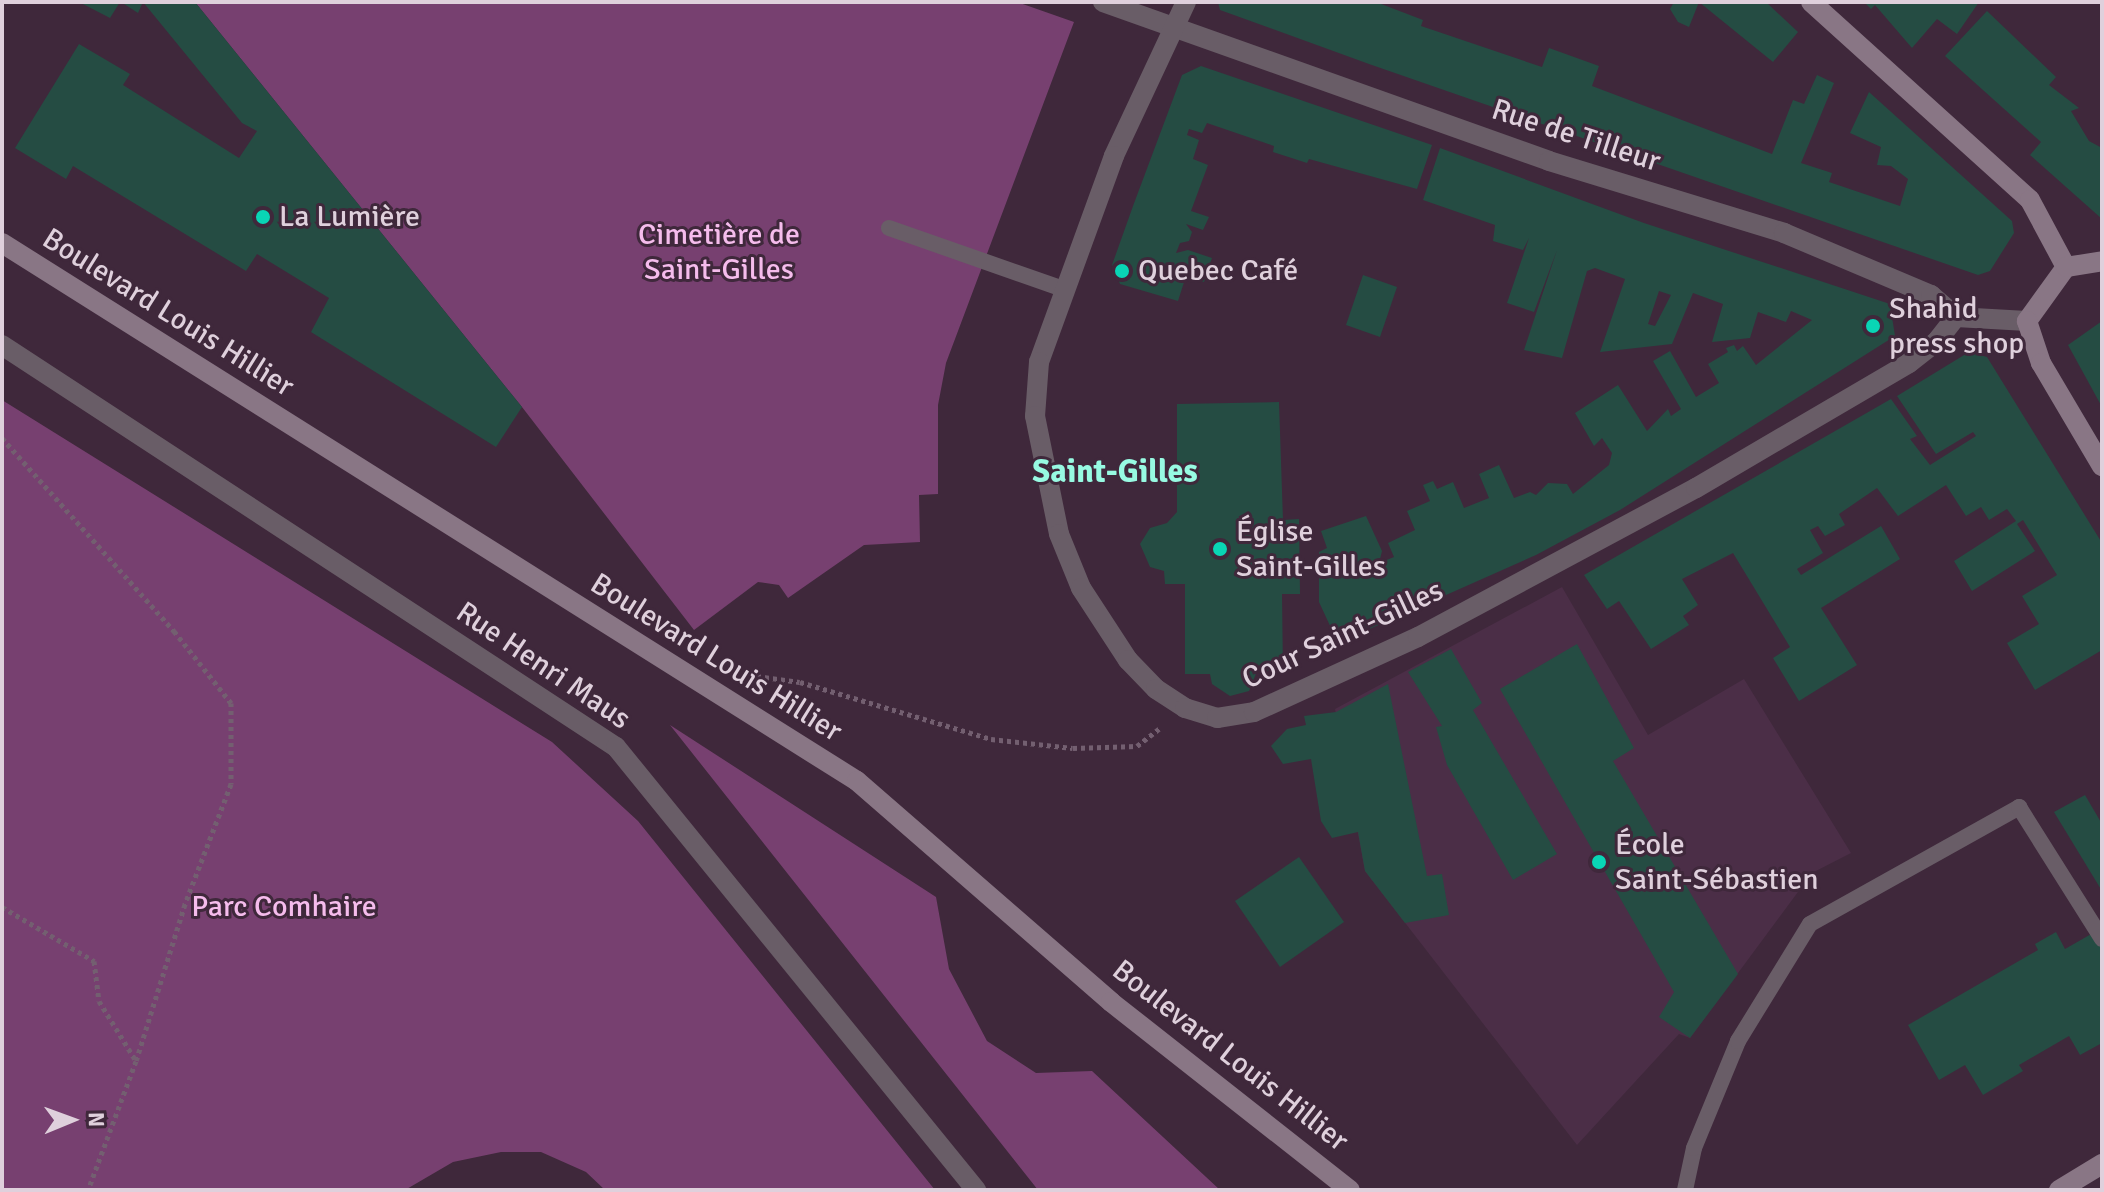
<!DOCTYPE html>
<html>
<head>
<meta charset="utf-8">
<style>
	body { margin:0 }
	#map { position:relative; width:2104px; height:1192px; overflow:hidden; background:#3f283b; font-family:Signika,sans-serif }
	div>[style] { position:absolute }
	.built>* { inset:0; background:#4b2e47 }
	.green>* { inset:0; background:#774070 }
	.building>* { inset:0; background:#254c43 }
	.path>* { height:5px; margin-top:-2.5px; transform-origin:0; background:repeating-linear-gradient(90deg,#735f70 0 4px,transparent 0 8px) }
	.lane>* { height:16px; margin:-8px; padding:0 8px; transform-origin:8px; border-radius:8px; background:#695d67 }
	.street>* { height:20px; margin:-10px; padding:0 10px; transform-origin:10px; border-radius:10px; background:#695d67 }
	.secondary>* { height:20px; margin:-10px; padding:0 10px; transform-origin:10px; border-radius:10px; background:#897685 }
	.dots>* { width:22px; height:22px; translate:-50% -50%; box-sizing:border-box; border:4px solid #3f283b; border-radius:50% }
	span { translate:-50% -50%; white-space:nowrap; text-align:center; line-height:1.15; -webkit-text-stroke:6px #3f283b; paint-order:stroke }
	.street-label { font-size:30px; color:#dfd0dc }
	.poi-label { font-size:30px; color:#dfd0dc }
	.left { translate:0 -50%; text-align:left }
	.park-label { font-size:30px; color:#f5bcec }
	.neighbourhood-label { font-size:32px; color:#97fae2; font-weight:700 }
	.frame { position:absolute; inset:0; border:4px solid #dfd0dc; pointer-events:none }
	.north { position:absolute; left:32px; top:1080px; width:80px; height:80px; -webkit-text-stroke:6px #3f283b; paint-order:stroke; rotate:89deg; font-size:22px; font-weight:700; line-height:32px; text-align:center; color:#dfd0dc }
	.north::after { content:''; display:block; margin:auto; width:28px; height:36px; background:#dfd0dc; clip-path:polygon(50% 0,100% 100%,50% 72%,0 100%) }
</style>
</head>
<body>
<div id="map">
	<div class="built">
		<i style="clip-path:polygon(1562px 587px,1648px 735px,1744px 679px,1851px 853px,1812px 873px,1690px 1038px,1679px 1034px,1577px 1145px,1365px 871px,1335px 709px)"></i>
	</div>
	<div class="green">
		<i style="clip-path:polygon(195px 2px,1017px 2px,1074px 22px,946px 363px,938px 405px,938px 494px,919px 495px,920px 542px,864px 545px,788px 598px,779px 585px,758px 582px,694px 630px,522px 407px)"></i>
		<i style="clip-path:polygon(2px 400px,552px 742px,638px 821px,935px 1190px,605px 1190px,586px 1172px,541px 1152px,501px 1152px,453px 1162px,405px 1190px,2px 1190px)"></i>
		<i style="clip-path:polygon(670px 725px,936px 897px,949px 969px,987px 1041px,1036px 1073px,1092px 1071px,1220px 1190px,1038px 1190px)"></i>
	</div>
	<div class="building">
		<i style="clip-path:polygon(79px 2px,120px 2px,110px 18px)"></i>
		<i style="clip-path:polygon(121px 2px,195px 2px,522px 407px,496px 447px,311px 332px,329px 298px,257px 254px,246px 271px,73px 166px,66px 179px,15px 148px,79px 44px,130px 74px,123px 85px,239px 158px,257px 131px,242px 123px,143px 2px,138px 13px)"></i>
		<i style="clip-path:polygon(1218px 2px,1376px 2px,1423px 20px,1421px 26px,1542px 67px,1549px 48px,1599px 66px,1592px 86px,1772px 154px,1793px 100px,1804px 104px,1817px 75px,1834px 83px,1801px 163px,1832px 173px,1829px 182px,1900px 206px,1908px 179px,1891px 166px,1877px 165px,1881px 147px,1850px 133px,1869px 92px,2012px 221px,2014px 233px,1990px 271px,1978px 275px,1369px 64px,1220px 10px)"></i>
		<i style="clip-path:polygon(1674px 2px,1699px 2px,1689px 27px,1678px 22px,1670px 9px)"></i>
		<i style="clip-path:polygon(1699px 2px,1766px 2px,1798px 32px,1773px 62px)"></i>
		<i style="clip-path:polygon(1864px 2px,1979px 2px,1957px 34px,1937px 19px,1912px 48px,1875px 5px,1871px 9px)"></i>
		<i style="clip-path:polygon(1987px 11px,2056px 77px,2049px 85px,2079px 108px,2071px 111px,2089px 141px,2102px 148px,2102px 219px,2030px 155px,2041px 142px,1945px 56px)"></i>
		<i style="clip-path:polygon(1201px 66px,1432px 145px,1417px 189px,1309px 159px,1307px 163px,1273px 152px,1274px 146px,1207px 123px,1202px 133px,1189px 129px,1187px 135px,1199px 140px,1193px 159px,1208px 165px,1191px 211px,1209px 217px,1203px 230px,1186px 224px,1192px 232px,1189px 241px,1180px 243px,1176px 253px,1188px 250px,1212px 258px,1204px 282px,1186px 276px,1178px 301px,1120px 284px,1112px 265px,1133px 206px,1182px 75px)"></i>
		<i style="clip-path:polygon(evenodd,1440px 148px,1644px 223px,1890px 304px,1895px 336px,1620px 510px,1536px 555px,1338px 643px,1319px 602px,1319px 552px,1327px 548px,1321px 531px,1366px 516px,1382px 551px,1379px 563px,1394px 557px,1388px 543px,1415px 530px,1407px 511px,1430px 501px,1423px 485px,1433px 481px,1437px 489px,1453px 482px,1464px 508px,1489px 498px,1479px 474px,1499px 465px,1514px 498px,1530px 492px,1536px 495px,1548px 483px,1567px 484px,1573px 494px,1609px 465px,1612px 453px,1602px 438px,1594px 446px,1575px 413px,1618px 385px,1647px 431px,1668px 409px,1671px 416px,1681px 409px,1653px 361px,1670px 351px,1696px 397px,1719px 383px,1708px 364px,1728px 352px,1726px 348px,1734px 345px,1737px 351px,1743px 346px,1756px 365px,1812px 320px,1791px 311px,1786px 322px,1758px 312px,1750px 338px,1712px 342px,1723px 304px,1693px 293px,1672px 344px,1600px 352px,1625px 279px,1595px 268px,1587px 271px,1562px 358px,1524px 350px,1557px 250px,1534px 312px,1507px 303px,1529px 238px,1523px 250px,1493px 241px,1495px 225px,1423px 200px,1440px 148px,1659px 291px,1671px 295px,1655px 326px,1648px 324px,1659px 291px)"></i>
		<i style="clip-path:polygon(1363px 275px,1397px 287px,1380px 337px,1346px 325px)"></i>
		<i style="clip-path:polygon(2102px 321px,2102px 407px,2068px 345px)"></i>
		<i style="clip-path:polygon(1969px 352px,1987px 357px,2102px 543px,2102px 650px,2035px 690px,2007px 643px,2039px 624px,2022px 596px,2057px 575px,2023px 520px,2017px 524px,2035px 551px,1972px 591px,1954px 561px,2016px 521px,2007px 509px,1989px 520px,1981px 507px,1966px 516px,1946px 485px,1898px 516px,1877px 488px,1839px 514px,1845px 525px,1825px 536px,1818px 526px,1810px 530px,1823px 553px,1797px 569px,1801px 575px,1881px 526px,1900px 559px,1821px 608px,1857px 665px,1799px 701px,1773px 658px,1790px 647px,1733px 553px,1682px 579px,1698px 605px,1683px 616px,1689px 625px,1651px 649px,1619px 601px,1607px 609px,1584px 575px,1891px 399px,1917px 436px,1910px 439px,1930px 465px,1976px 436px,1973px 432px,1936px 454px,1897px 396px)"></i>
		<i style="clip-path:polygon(1279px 402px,1283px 520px,1299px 519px,1300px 594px,1282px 594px,1283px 671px,1257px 671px,1249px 691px,1230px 696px,1212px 684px,1210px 674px,1185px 674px,1185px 584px,1165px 584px,1164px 571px,1150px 567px,1140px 544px,1150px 528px,1167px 523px,1177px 512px,1177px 404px)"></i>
		<i style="clip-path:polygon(1577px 644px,1634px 748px,1613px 761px,1738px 974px,1690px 1038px,1659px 1017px,1674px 992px,1500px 689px)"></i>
		<i style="clip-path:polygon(1451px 649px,1482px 703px,1473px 710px,1557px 854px,1513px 880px,1447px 765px,1436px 727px,1442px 726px,1408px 672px)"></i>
		<i style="clip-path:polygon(1388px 684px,1427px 876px,1442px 874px,1449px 915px,1405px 923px,1365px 871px,1358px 832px,1332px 838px,1321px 821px,1311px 759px,1283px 764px,1271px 746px,1287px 729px,1306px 725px,1304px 716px,1336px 712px)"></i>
		<i style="clip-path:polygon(2085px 795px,2102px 824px,2102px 891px,2054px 812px)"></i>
		<i style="clip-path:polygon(1299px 857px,1344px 922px,1280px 967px,1235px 901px)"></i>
		<i style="clip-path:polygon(2056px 932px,2065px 949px,2093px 933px,2102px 949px,2102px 1043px,2080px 1055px,2069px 1036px,2019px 1065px,2023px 1071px,1983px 1095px,1965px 1065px,1939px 1080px,1908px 1025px,2038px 950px,2035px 944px)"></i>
	</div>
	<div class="path">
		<i style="left:2px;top:438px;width:259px;rotate:48.3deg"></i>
		<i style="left:174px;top:631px;width:92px;rotate:51.6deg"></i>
		<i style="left:231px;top:703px;width:81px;rotate:90deg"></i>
		<i style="left:231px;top:784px;width:129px;rotate:111deg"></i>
		<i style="left:185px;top:904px;width:164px;rotate:107.3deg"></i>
		<i style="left:749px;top:675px;width:51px;rotate:7.8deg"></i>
		<i style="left:800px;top:682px;width:199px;rotate:16.6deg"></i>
		<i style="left:991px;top:739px;width:82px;rotate:6.3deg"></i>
		<i style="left:1073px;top:748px;width:64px;rotate:-1.8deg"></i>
		<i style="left:1137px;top:746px;width:28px;rotate:-38deg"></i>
		<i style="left:2px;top:907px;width:107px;rotate:30.4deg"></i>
		<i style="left:94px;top:961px;width:40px;rotate:82.9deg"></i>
		<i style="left:99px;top:1001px;width:70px;rotate:58.3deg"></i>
		<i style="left:136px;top:1061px;width:138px;rotate:110.4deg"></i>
	</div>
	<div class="lane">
		<i style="left:889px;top:228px;width:188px;rotate:19.3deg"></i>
		<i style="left:1685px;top:1190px;width:43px;rotate:-77.9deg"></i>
		<i style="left:1694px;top:1148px;width:116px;rotate:-67.6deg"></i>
		<i style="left:1738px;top:1041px;width:137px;rotate:-58.4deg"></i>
		<i style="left:1810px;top:924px;width:240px;rotate:-29.2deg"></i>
		<i style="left:2019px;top:807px;width:156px;rotate:57.8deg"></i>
	</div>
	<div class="street">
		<i style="left:1103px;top:2px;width:473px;rotate:19.6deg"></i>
		<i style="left:1549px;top:161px;width:246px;rotate:17deg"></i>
		<i style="left:1784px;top:233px;width:160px;rotate:22.9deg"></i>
		<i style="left:1931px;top:295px;width:33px;rotate:41deg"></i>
		<i style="left:1956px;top:317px;width:71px;rotate:3.2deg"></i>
		<i style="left:1186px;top:2px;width:170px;rotate:115.1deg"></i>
		<i style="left:1114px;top:156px;width:219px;rotate:110deg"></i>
		<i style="left:1039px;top:362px;width:54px;rotate:94.2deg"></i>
		<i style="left:1035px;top:416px;width:120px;rotate:78.5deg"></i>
		<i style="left:1059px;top:534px;width:58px;rotate:67.8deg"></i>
		<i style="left:1081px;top:588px;width:86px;rotate:56.9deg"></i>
		<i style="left:1128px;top:660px;width:40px;rotate:46deg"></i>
		<i style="left:1156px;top:689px;width:35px;rotate:33deg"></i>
		<i style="left:1185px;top:708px;width:34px;rotate:17deg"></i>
		<i style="left:1217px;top:718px;width:37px;rotate:-9deg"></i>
		<i style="left:1254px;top:712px;width:180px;rotate:-24.6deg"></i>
		<i style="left:1418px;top:637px;width:315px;rotate:-28.2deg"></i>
		<i style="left:1696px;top:488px;width:247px;rotate:-30.4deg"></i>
		<i style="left:1909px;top:363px;width:36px;rotate:-38deg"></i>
		<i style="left:1937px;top:341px;width:31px;rotate:-52deg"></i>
		<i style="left:2px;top:345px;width:734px;rotate:33.21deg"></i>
		<i style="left:616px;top:747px;width:571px;rotate:50.9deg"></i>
	</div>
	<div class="secondary">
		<i style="left:1811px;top:2px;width:295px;rotate:42.1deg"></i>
		<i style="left:2030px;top:200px;width:76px;rotate:61.8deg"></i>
		<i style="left:2px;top:243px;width:1010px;rotate:32.18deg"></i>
		<i style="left:857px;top:781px;width:337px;rotate:41deg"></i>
		<i style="left:1111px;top:1002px;width:304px;rotate:38.2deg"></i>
		<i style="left:2066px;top:267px;width:67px;rotate:125.8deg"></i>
		<i style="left:2027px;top:321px;width:44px;rotate:71.6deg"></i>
		<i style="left:2041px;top:363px;width:120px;rotate:59.4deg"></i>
		<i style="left:2066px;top:267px;width:36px;rotate:-9deg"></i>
		<i style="left:2059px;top:1190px;width:50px;rotate:-31.2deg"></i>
	</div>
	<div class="dots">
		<i style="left:263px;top:217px;background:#09d5b5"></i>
		<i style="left:1122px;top:271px;background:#09d5b5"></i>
		<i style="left:1873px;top:326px;background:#09d5b5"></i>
		<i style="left:1220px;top:549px;background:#09d5b5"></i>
		<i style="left:1599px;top:862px;background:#09d5b5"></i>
	</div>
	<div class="street-label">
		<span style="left:1576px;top:136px;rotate:18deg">Rue de Tilleur</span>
		<span style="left:168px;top:313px;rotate:32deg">Boulevard Louis Hillier</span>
		<span style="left:1343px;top:635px;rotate:-25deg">Cour Saint-Gilles</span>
		<span style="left:716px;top:658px;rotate:32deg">Boulevard Louis Hillier</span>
		<span style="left:543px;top:666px;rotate:34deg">Rue Henri Maus</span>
		<span style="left:1230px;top:1056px;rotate:38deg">Boulevard Louis Hillier</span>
	</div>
	<div class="poi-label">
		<span class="left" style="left:279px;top:217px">La Lumière</span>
		<span class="left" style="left:1138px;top:271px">Quebec Café</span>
		<span class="left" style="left:1889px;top:326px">Shahid<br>press shop</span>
		<span class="left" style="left:1236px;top:549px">Église<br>Saint-Gilles</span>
		<span class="left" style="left:1615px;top:862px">École<br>Saint-Sébastien</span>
	</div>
	<div class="park-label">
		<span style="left:719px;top:252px">Cimetière de<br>Saint-Gilles</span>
		<span style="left:284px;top:907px">Parc Comhaire</span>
	</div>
	<div class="neighbourhood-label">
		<span style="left:1115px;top:472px">Saint-Gilles</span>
	</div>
	<div class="frame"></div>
	<div class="north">N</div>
</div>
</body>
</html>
